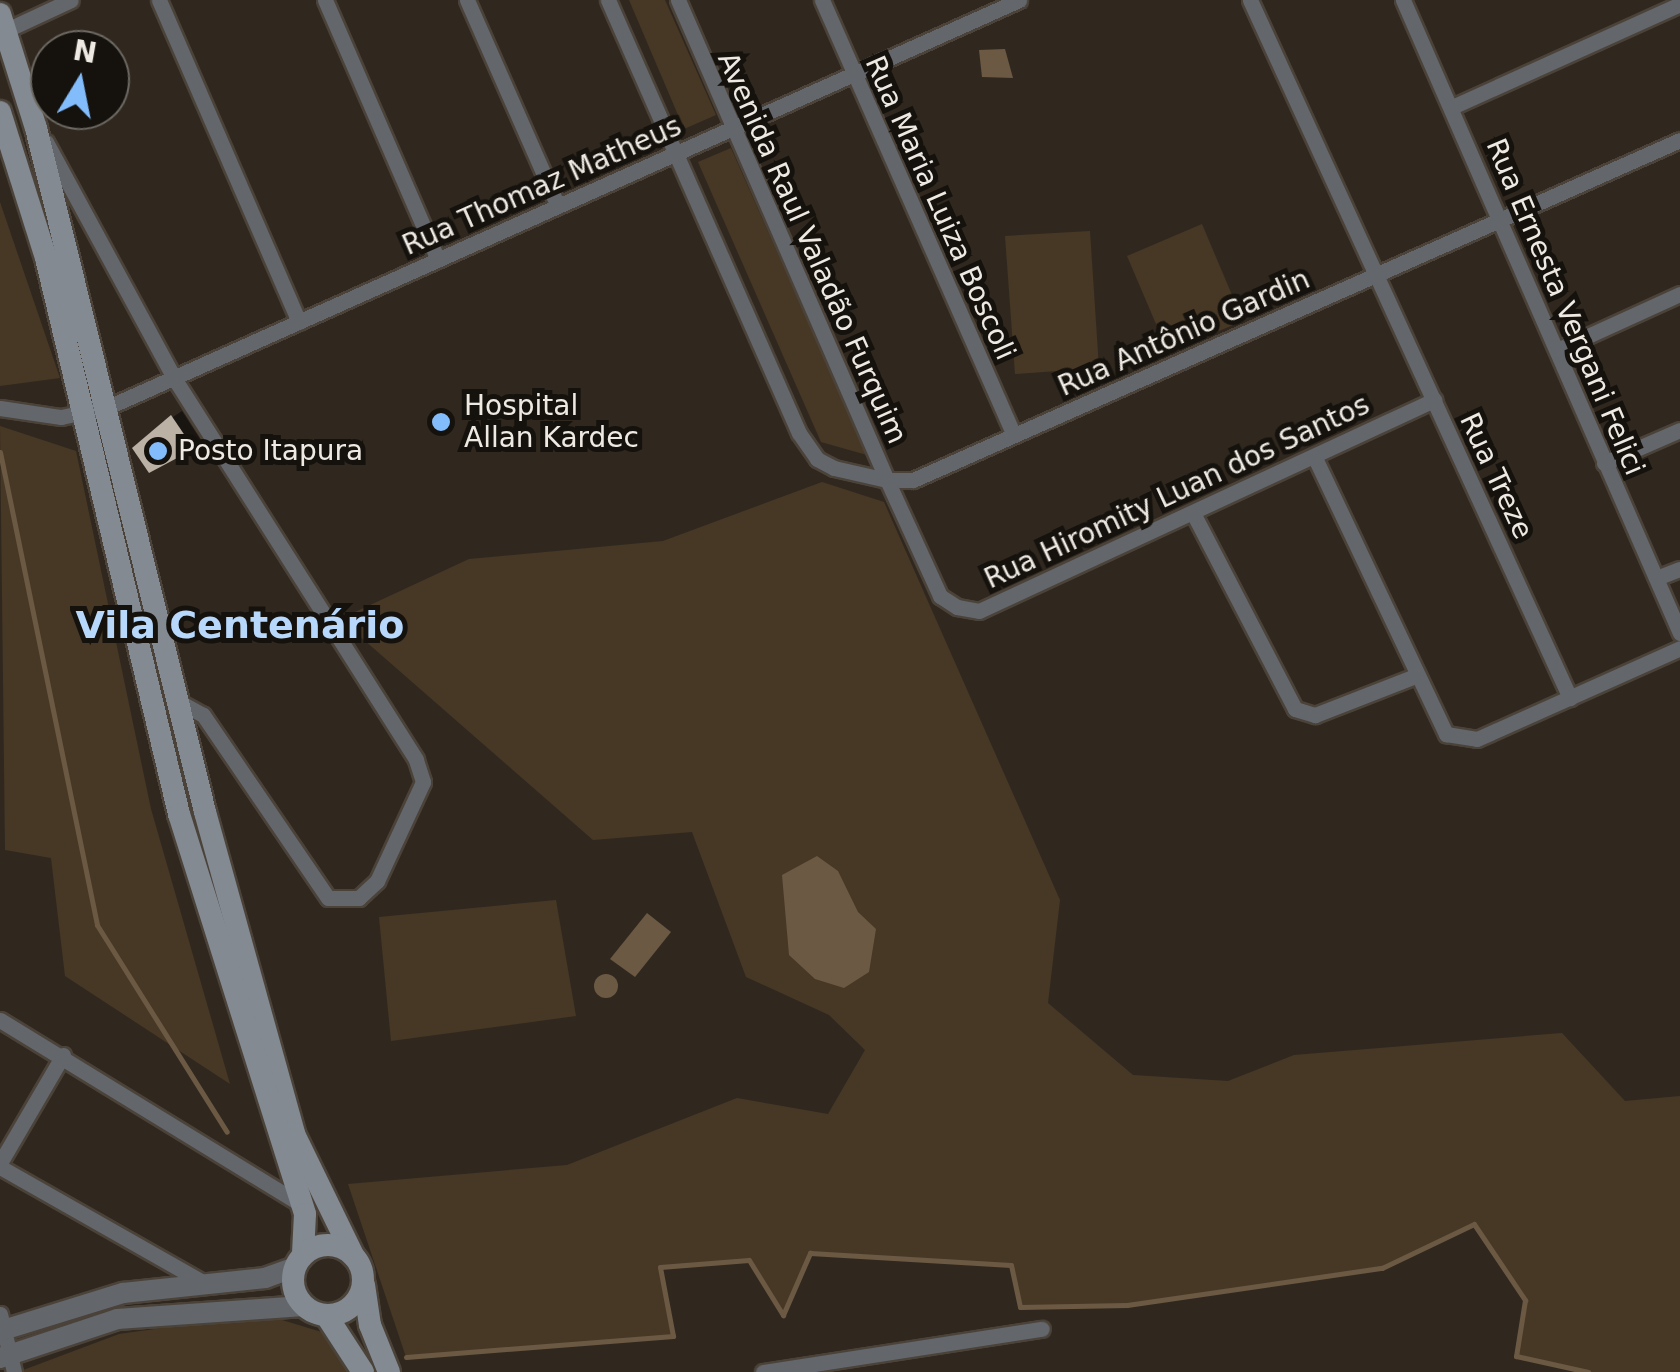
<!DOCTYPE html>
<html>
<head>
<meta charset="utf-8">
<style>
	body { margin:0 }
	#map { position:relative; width:1680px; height:1372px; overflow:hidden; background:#30281f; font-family:"DejaVu Sans",sans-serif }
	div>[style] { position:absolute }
	.green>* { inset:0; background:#473825 }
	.water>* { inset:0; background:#6b5943 }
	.round { border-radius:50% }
	.shadow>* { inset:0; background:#0007 }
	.stream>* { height:5px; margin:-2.5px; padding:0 2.5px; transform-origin:2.5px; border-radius:2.5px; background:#6b5943 }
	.building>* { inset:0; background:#bcb1a5 }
	.roads { filter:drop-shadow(2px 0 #4b433a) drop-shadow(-2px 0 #4b433a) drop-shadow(0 2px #4b433a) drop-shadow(0 -2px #4b433a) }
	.minor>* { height:15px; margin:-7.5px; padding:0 7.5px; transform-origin:7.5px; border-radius:7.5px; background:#63676c }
	.tertiary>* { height:20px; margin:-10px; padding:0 10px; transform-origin:10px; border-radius:10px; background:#63676c }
	.secondary>* { height:22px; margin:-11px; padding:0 11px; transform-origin:11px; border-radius:11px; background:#838a92 }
	.secondary>.ring { margin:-11px; padding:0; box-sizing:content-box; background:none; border:22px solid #838a92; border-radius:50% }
	.dots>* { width:28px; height:28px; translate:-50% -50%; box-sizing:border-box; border:5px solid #15120d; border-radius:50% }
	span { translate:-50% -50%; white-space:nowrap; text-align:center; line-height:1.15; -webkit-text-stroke:10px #15120d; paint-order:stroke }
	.street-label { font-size:28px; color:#eee9e2 }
	.poi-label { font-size:28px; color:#eee9e2 }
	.left { translate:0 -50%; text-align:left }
	.district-label { font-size:38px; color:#b8d8fb; font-weight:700 }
	.north { position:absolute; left:30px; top:30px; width:100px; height:100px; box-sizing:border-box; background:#15120d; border:2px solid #6c6862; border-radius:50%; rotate:10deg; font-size:28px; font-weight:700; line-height:40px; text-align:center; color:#eee9e2 }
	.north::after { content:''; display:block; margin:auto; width:35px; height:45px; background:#83bcfb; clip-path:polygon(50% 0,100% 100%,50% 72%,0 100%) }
</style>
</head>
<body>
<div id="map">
	<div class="green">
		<i style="clip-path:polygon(629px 0,665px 0,716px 115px,684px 129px)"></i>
		<i style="clip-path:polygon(731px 148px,867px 455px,821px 442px,698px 162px)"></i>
		<i style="clip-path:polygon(0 202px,60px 378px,0 386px)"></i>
		<i style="clip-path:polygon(1202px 224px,1243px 321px,1168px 352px,1127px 256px)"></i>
		<i style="clip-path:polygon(1090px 231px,1099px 368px,1015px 374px,1005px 236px)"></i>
		<i style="clip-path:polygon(0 426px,76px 451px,151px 809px,230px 1084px,65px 976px,51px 858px,5px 850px)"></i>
		<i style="clip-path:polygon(822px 482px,884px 502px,1060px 900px,1048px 1003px,1133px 1075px,1228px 1081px,1294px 1055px,1562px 1033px,1625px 1101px,1680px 1096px,1680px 1372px,1588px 1372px,1516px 1356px,1525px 1300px,1474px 1224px,1382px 1268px,1127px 1305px,1020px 1307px,1010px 1265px,810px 1253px,783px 1315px,748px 1260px,660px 1267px,673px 1336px,406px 1357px,348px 1184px,567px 1165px,737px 1098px,828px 1114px,865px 1050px,829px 1015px,746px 977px,692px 832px,593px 840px,340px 619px,469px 559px,663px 541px)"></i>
		<i style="clip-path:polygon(556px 900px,576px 1016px,391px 1041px,379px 917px)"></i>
		<i style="clip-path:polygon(262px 1314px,325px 1333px,339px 1345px,350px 1372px,18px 1372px,119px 1334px)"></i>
	</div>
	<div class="water">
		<i style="clip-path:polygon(1005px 49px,1013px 78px,982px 77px,979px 50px)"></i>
		<i style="clip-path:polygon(817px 856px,838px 871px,858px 912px,876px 929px,869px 972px,844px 988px,815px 979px,789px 955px,782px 875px)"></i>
		<i style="clip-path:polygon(647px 913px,671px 932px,635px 977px,610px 959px)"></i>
		<i class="round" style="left:594px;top:974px;width:24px;height:24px"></i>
	</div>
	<div class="shadow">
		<i style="clip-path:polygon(182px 411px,200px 439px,192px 447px,158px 427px)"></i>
	</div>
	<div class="stream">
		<i style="left:0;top:452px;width:483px;rotate:78.4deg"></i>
		<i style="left:97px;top:925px;width:244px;rotate:57.9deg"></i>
		<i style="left:406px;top:1357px;width:268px;rotate:-4.5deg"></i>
		<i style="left:673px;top:1336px;width:70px;rotate:-100.7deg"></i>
		<i style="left:660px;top:1267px;width:89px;rotate:-4.5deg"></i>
		<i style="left:749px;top:1260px;width:65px;rotate:58.3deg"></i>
		<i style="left:783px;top:1315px;width:68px;rotate:-66.5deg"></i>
		<i style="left:810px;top:1253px;width:201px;rotate:3.4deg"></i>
		<i style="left:1011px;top:1265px;width:43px;rotate:77.9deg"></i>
		<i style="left:1020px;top:1307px;width:107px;rotate:-1.1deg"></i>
		<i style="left:1127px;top:1305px;width:258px;rotate:-8.3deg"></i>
		<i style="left:1382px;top:1268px;width:102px;rotate:-25.6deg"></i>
		<i style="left:1474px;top:1224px;width:92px;rotate:56.1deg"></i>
		<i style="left:1525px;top:1300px;width:57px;rotate:99.1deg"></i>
		<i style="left:1516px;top:1356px;width:74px;rotate:12.5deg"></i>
	</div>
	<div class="building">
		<i style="clip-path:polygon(171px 415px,194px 449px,149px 473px,132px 448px)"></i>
	</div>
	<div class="roads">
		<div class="minor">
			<i style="left:159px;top:0;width:351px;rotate:66.5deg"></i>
			<i style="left:325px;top:0;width:283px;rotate:66.5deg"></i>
			<i style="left:467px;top:0;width:225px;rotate:66.2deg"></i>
			<i style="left:608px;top:0;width:473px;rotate:66.2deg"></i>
			<i style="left:799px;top:433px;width:32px;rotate:55deg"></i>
			<i style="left:817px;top:459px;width:19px;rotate:28deg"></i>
			<i style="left:834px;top:468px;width:54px;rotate:12.8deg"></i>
			<i style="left:887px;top:480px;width:26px"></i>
			<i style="left:913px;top:480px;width:839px;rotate:-23.91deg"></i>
			<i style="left:678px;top:0;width:524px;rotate:66.47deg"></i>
			<i style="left:887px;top:480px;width:128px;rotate:65.4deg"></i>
			<i style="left:940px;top:596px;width:20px;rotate:33deg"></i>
			<i style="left:957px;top:607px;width:22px;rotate:10deg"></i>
			<i style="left:979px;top:611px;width:502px;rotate:-24.88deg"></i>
			<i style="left:822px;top:0;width:475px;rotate:66.2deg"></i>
			<i style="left:1250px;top:0;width:768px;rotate:65.37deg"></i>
			<i style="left:1403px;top:0;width:691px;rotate:66.37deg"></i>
			<i style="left:0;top:33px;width:78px;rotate:-24.9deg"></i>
			<i style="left:1452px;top:107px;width:250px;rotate:-24.3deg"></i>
			<i style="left:46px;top:142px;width:268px;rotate:61.5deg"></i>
			<i style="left:174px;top:378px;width:452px;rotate:57.6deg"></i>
			<i style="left:416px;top:760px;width:23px;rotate:72deg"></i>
			<i style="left:423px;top:782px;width:109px;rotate:114.9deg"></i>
			<i style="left:377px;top:881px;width:25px;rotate:137deg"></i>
			<i style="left:359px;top:898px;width:31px;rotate:180deg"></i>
			<i style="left:328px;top:898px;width:222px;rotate:-124.3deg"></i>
			<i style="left:203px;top:715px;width:29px;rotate:-151deg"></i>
			<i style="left:1557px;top:350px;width:135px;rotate:-24.5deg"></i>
			<i style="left:0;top:408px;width:62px;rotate:8.4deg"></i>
			<i style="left:61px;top:417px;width:48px;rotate:-12deg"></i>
			<i style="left:108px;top:407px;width:998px;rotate:-24.07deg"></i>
			<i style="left:1315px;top:458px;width:306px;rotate:64.6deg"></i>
			<i style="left:1446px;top:734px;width:31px;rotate:9deg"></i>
			<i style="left:1477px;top:739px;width:222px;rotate:-24.1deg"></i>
			<i style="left:1604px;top:463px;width:83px;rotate:-23.5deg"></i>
			<i style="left:1193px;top:513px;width:221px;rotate:62.5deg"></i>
			<i style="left:1295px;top:709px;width:21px;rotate:17deg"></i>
			<i style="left:1315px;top:715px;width:107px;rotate:-21.3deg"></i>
			<i style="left:1659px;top:577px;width:22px;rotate:-21deg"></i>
			<i style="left:0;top:1020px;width:354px;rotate:31.5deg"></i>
			<i style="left:0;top:1163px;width:125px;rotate:-59.7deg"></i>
			<i style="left:0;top:1167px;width:237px;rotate:29.6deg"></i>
			<i style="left:0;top:1314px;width:60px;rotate:76.4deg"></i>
			<i style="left:763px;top:1372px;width:282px;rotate:-8.8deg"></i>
		</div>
		<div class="tertiary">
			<i style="left:0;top:1331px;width:129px;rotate:-17.2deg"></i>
			<i style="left:123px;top:1293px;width:143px;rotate:-6deg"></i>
			<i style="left:265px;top:1278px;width:32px;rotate:-20deg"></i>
			<i style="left:0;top:1358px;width:123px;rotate:-18.4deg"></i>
			<i style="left:117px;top:1319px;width:187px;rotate:-4deg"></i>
		</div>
		<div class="secondary">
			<i style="left:0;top:14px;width:120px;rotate:72.5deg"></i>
			<i style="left:36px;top:128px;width:705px;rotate:76.12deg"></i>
			<i style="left:205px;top:812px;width:334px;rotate:74.5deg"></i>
			<i style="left:294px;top:1134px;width:135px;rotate:64deg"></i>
			<i style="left:0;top:112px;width:153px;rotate:72.5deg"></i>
			<i style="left:46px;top:258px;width:572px;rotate:76.55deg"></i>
			<i style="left:179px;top:814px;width:419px;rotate:72.5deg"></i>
			<i style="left:305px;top:1214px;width:40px;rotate:92.9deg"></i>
			<i class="ring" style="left:293px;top:1245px;width:48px;height:48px"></i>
			<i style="left:364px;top:1285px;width:40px;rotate:81.5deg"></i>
			<i style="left:370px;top:1325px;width:51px;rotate:68deg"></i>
			<i style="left:326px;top:1315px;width:68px;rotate:57deg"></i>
		</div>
	</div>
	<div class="dots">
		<i style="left:441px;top:422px;background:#83bcfb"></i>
		<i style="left:158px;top:451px;background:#83bcfb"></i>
	</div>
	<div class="street-label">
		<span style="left:542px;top:186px;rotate:-24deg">Rua Thomaz Matheus</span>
		<span style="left:940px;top:208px;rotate:66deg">Rua Maria Luiza Boscoli</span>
		<span style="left:812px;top:248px;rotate:66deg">Avenida Raul Valadão Furquim</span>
		<span style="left:1565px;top:307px;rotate:67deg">Rua Ernesta Vergani Felici</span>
		<span style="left:1184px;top:333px;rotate:-24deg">Rua Antônio Gardin</span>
		<span style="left:1496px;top:476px;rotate:65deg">Rua Treze</span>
		<span style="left:1177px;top:492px;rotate:-25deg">Rua Hiromity Luan dos Santos</span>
	</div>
	<div class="poi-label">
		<span class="left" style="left:464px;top:422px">Hospital<br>Allan Kardec</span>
		<span class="left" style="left:178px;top:451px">Posto Itapura</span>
	</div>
	<div class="district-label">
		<span style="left:240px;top:626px">Vila Centenário</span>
	</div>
	<div class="north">N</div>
</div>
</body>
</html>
